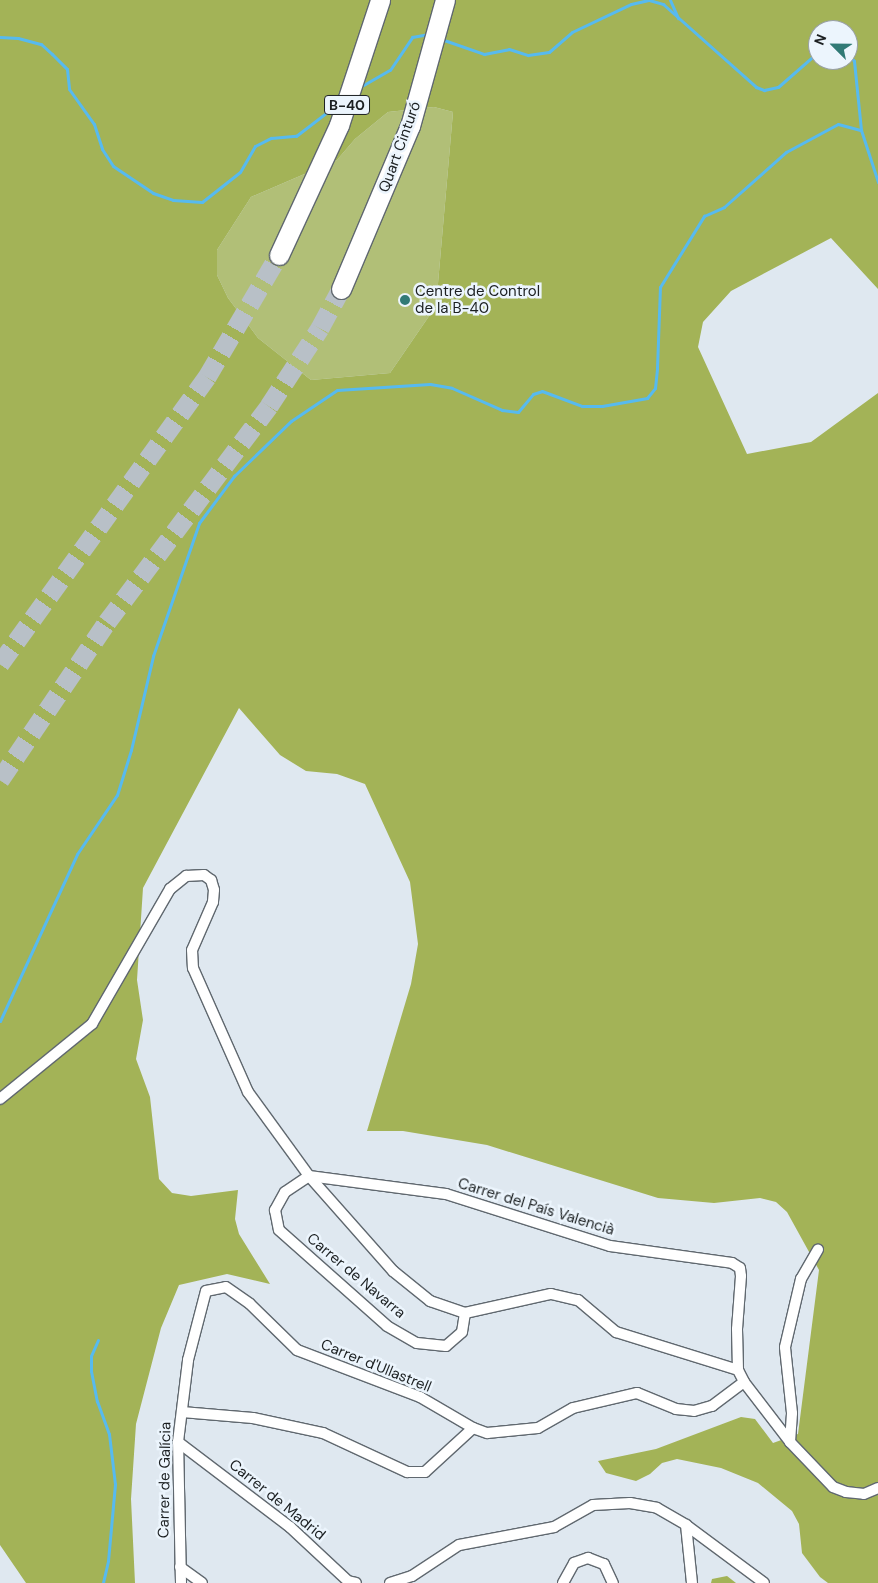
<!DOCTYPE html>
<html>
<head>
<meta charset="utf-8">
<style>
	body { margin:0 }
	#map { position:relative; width:878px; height:1583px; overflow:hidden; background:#dfe8f0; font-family:"DM Sans",sans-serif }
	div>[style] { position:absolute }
	.green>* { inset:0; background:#b1bf77 }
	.forest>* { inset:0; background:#a3b357 }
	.stream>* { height:3px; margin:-1.5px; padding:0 1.5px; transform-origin:1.5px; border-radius:1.5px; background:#57baef }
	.highway-tunnel>* { height:19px; margin-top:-9.5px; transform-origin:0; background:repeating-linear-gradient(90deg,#b8c0c7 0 19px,transparent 0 28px) }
	.roads { filter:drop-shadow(1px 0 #60686f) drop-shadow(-1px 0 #60686f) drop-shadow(0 1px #60686f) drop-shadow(0 -1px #60686f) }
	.street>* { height:10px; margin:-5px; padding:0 5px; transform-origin:5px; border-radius:5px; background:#fff }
	.highway>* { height:19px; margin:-9.5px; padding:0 9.5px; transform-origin:9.5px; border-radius:9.5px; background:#fff }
	.dots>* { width:14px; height:14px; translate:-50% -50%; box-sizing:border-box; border:2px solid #ecf5fd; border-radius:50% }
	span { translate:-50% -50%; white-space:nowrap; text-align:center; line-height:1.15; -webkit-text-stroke:5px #ecf5fd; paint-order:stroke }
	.shield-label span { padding:1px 4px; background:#ecf5fd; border:1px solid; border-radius:4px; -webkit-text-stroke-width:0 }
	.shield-label { font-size:14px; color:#1c2022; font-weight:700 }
	.street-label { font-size:15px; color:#1c2022 }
	.poi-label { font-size:15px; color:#1c2022 }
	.left { translate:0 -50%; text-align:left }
	.north { position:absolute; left:808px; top:20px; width:50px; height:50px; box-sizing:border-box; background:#ecf5fd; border:1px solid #99a0a5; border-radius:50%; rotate:293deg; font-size:14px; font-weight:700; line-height:20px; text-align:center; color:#1c2022 }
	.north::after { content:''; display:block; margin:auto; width:18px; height:22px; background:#317a76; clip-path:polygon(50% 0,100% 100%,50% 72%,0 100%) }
</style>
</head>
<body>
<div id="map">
	<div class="green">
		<i style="clip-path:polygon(434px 107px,453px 112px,436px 306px,390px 373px,311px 380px,258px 338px,228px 298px,217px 275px,217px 250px,251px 197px,337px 160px,355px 139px,388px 112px)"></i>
	</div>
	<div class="forest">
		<i style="clip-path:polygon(evenodd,0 0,878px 0,878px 289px,831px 238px,731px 291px,703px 322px,698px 347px,747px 454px,811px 442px,878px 393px,878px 1583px,828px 1583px,820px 1577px,802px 1553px,799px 1524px,792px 1511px,758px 1483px,721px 1468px,677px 1459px,662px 1463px,650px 1474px,636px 1481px,606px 1473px,598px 1461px,656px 1449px,741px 1417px,755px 1419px,773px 1443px,798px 1434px,819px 1270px,787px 1212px,776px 1202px,760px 1198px,714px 1203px,658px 1198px,487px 1145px,403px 1131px,367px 1131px,411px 984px,418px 944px,410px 882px,365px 784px,337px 774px,306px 771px,280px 755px,239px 708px,143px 888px,137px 980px,143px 1020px,136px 1059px,150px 1097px,159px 1179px,172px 1193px,191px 1196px,238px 1190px,235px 1219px,239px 1234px,270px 1284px,227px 1274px,179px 1285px,161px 1328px,136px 1424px,131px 1499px,135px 1583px,26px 1583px,0 1545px,0 0,818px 30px,848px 30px,848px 60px,818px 60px,818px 30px,0 0,434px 107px,453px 112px,436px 306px,390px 373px,311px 380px,258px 338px,228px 298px,217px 275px,217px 250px,251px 197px,337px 160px,355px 139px,388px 112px,434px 107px)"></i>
		<i style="clip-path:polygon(727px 1576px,736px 1583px,711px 1583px,712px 1579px)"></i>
	</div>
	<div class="stream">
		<i style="left:670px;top:0;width:20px;rotate:66deg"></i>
		<i style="left:0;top:37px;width:18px;rotate:3deg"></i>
		<i style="left:18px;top:38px;width:24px;rotate:15deg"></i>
		<i style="left:41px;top:44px;width:15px;rotate:42deg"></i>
		<i style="left:52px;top:54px;width:21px;rotate:45deg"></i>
		<i style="left:67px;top:69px;width:20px;rotate:84deg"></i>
		<i style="left:69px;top:89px;width:43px;rotate:54.5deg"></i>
		<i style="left:94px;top:124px;width:26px;rotate:72deg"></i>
		<i style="left:102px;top:149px;width:20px;rotate:57deg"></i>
		<i style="left:113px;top:166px;width:48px;rotate:34deg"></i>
		<i style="left:153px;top:193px;width:21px;rotate:19deg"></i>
		<i style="left:173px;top:200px;width:29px;rotate:4deg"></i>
		<i style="left:202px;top:202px;width:48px;rotate:-38.3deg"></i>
		<i style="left:240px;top:172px;width:30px;rotate:-60deg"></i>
		<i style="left:255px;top:146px;width:18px;rotate:-27deg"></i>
		<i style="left:271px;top:138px;width:25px;rotate:-5deg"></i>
		<i style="left:296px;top:136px;width:54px;rotate:-37.5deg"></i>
		<i style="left:441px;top:39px;width:46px;rotate:19.2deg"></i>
		<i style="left:484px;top:54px;width:25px;rotate:-11deg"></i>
		<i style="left:509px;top:49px;width:20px;rotate:18deg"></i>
		<i style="left:528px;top:55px;width:21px;rotate:-8deg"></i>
		<i style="left:549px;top:52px;width:30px;rotate:-41deg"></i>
		<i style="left:572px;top:32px;width:65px;rotate:-25.4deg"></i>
		<i style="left:631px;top:4px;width:18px;rotate:-13deg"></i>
		<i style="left:649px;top:0;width:15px;rotate:16deg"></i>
		<i style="left:663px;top:4px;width:125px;rotate:41.7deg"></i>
		<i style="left:756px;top:87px;width:9px;rotate:21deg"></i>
		<i style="left:764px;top:90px;width:14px;rotate:-12deg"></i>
		<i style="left:778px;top:87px;width:53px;rotate:-41.2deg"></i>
		<i style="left:848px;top:54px;width:9px;rotate:49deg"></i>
		<i style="left:854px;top:61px;width:69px;rotate:84.2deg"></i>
		<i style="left:861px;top:130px;width:55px;rotate:71.9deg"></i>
		<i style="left:360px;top:87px;width:34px;rotate:-30deg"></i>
		<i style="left:390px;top:70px;width:40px;rotate:-56deg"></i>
		<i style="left:412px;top:37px;width:17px;rotate:-10deg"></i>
		<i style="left:0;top:1021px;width:184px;rotate:-65.2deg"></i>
		<i style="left:77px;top:854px;width:71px;rotate:-55.9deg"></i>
		<i style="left:117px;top:795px;width:47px;rotate:-72.7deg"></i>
		<i style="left:131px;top:750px;width:97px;rotate:-76.8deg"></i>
		<i style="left:153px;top:656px;width:141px;rotate:-70.9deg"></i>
		<i style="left:199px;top:523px;width:59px;rotate:-53.3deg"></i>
		<i style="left:234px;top:476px;width:79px;rotate:-44deg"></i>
		<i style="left:291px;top:421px;width:55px;rotate:-34deg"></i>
		<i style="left:337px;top:390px;width:93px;rotate:-3.7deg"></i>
		<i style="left:430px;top:384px;width:22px;rotate:10deg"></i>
		<i style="left:452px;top:388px;width:55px;rotate:23.7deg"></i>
		<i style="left:502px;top:410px;width:16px;rotate:7deg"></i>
		<i style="left:518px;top:412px;width:23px;rotate:-50deg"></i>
		<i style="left:533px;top:394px;width:9px;rotate:-18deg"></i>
		<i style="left:542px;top:391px;width:43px;rotate:20.6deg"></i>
		<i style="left:582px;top:406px;width:20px"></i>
		<i style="left:602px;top:406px;width:46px;rotate:-10.1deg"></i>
		<i style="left:647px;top:398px;width:13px;rotate:-51deg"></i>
		<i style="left:655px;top:388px;width:20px;rotate:-84deg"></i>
		<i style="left:657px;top:368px;width:81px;rotate:-87.9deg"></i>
		<i style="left:660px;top:287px;width:84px;rotate:-58.2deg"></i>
		<i style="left:704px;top:216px;width:22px;rotate:-24deg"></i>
		<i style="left:724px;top:207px;width:83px;rotate:-41.6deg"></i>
		<i style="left:786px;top:152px;width:59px;rotate:-28.3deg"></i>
		<i style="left:838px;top:124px;width:24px;rotate:15deg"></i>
		<i style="left:98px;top:1340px;width:17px;rotate:114deg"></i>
		<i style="left:91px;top:1356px;width:15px;rotate:90deg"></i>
		<i style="left:91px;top:1371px;width:31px;rotate:79deg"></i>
		<i style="left:97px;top:1401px;width:35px;rotate:70deg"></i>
		<i style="left:109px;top:1434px;width:50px;rotate:83.2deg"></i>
		<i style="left:115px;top:1484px;width:77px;rotate:95.2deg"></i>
		<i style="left:108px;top:1561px;width:23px;rotate:103deg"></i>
	</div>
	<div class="highway-tunnel">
		<i style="left:0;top:664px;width:354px;rotate:-54.2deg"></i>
		<i style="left:207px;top:377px;width:142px;rotate:-59.5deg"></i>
		<i style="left:0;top:780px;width:191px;rotate:-55.9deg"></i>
		<i style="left:107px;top:622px;width:270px;rotate:-53.1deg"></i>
		<i style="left:269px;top:406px;width:93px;rotate:-56.8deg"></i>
		<i style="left:320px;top:328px;width:44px;rotate:-61.7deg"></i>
	</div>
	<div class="roads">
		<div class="street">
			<i style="left:0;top:1099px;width:119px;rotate:-39.2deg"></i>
			<i style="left:92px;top:1024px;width:156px;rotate:-60deg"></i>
			<i style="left:170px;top:889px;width:21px;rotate:-39deg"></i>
			<i style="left:186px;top:876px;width:18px;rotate:-3deg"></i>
			<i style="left:204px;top:875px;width:9px;rotate:36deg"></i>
			<i style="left:211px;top:880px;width:10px;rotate:73deg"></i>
			<i style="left:214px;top:890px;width:12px;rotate:95deg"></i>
			<i style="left:213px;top:902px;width:52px;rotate:113.6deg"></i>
			<i style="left:192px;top:950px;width:18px;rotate:87deg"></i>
			<i style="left:193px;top:968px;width:136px;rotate:66.1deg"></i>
			<i style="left:248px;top:1092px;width:104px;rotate:54deg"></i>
			<i style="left:309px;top:1176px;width:127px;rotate:48.5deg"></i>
			<i style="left:393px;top:1271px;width:48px;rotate:39deg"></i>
			<i style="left:430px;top:1301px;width:37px;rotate:19deg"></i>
			<i style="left:465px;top:1313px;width:88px;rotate:-12.5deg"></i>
			<i style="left:551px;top:1294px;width:28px;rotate:13deg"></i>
			<i style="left:578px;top:1300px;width:50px;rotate:40.1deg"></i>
			<i style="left:616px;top:1332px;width:128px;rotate:17.3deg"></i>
			<i style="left:309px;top:1176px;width:138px;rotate:7.5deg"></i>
			<i style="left:446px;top:1194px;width:172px;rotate:17.6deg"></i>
			<i style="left:610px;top:1246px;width:123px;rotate:7.9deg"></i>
			<i style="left:732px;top:1263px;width:9px;rotate:32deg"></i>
			<i style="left:740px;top:1268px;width:8px;rotate:83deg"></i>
			<i style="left:741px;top:1276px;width:53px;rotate:94.3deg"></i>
			<i style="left:737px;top:1329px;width:41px;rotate:88.6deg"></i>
			<i style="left:738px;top:1370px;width:13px;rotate:63deg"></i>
			<i style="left:744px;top:1382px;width:76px;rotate:52.5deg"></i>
			<i style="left:790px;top:1442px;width:62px;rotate:46.3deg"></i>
			<i style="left:833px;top:1487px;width:14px;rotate:21deg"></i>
			<i style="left:846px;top:1492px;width:18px;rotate:6deg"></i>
			<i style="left:864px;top:1494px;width:15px;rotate:-23deg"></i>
			<i style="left:309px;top:1176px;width:29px;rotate:146deg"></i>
			<i style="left:285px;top:1192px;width:21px;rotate:119deg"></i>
			<i style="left:275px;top:1210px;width:20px;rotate:79deg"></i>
			<i style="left:279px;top:1230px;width:144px;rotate:41.6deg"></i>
			<i style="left:387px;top:1326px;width:34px;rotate:30deg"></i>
			<i style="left:417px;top:1343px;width:29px;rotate:6deg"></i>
			<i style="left:446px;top:1346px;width:21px;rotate:-41deg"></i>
			<i style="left:462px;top:1332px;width:19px;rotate:-81deg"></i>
			<i style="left:182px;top:1412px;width:71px;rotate:4.8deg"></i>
			<i style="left:253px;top:1418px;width:72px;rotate:12.1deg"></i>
			<i style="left:323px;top:1433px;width:93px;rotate:24.9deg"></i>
			<i style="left:407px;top:1472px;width:18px"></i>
			<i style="left:425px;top:1472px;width:65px;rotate:-42.5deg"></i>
			<i style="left:178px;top:1442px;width:141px;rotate:37.2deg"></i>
			<i style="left:290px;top:1527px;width:79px;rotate:43deg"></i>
			<i style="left:348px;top:1581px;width:8px;rotate:14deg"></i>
			<i style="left:790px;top:1442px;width:29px;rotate:-86deg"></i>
			<i style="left:792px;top:1413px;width:66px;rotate:-96.1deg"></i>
			<i style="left:785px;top:1347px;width:70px;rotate:-76.8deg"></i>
			<i style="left:801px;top:1279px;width:34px;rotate:-60deg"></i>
			<i style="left:686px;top:1525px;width:58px;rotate:84.1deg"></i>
			<i style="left:180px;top:1567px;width:27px;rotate:36deg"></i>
			<i style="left:181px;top:1583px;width:141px;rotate:-91.2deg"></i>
			<i style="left:178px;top:1442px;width:83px;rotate:-83deg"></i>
			<i style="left:188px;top:1360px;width:71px;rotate:-75.4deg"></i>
			<i style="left:206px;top:1291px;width:20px;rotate:-11deg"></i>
			<i style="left:226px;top:1287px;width:29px;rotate:35deg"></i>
			<i style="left:250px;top:1304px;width:66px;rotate:44.4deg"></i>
			<i style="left:297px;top:1350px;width:132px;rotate:20.9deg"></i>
			<i style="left:420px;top:1397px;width:61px;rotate:30.3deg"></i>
			<i style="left:473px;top:1428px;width:15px;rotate:20deg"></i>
			<i style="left:487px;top:1433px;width:51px;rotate:-5.6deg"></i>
			<i style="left:538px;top:1428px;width:40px;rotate:-29.7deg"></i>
			<i style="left:573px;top:1408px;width:66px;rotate:-13.2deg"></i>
			<i style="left:637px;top:1393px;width:42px;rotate:22.3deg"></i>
			<i style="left:676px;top:1409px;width:18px;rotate:6deg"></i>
			<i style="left:694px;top:1411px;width:19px;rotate:-16deg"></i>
			<i style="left:712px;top:1406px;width:40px;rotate:-37deg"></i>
			<i style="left:390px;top:1583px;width:23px;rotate:-18deg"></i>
			<i style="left:412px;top:1576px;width:56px;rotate:-33.4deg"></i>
			<i style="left:459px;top:1545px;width:97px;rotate:-10.7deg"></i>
			<i style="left:554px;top:1527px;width:45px;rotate:-29.4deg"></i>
			<i style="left:593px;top:1505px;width:37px;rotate:-3deg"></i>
			<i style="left:630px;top:1503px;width:27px;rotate:10deg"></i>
			<i style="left:657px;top:1508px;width:34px;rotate:30deg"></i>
			<i style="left:686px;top:1525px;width:97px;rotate:36.6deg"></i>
			<i style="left:563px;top:1583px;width:23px;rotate:-61deg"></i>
			<i style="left:574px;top:1563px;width:15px;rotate:-20deg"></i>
			<i style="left:588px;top:1558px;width:17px;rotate:21deg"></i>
			<i style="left:604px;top:1564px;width:21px;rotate:65deg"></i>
		</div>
		<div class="highway">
			<i style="left:279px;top:255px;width:143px;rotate:-65.2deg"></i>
			<i style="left:339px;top:125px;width:132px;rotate:-71.8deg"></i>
			<i style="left:341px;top:289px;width:177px;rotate:-67.1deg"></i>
			<i style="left:410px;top:126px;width:131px;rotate:-74.5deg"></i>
		</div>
	</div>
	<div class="dots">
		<i style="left:405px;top:300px;background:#317a76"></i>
	</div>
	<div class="shield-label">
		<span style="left:347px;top:105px">B-40</span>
	</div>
	<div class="street-label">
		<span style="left:400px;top:147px;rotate:-70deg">Quart Cinturó</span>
		<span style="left:536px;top:1207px;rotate:17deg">Carrer del País Valencià</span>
		<span style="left:356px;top:1276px;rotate:40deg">Carrer de Navarra</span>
		<span style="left:376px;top:1366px;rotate:22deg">Carrer d'Ullastrell</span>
		<span style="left:165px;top:1480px;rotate:-89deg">Carrer de Galícia</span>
		<span style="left:277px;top:1500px;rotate:39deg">Carrer de Madrid</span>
	</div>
	<div class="poi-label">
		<span class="left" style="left:415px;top:300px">Centre de Control<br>de la B-40</span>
	</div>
	<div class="north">N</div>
</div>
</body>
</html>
